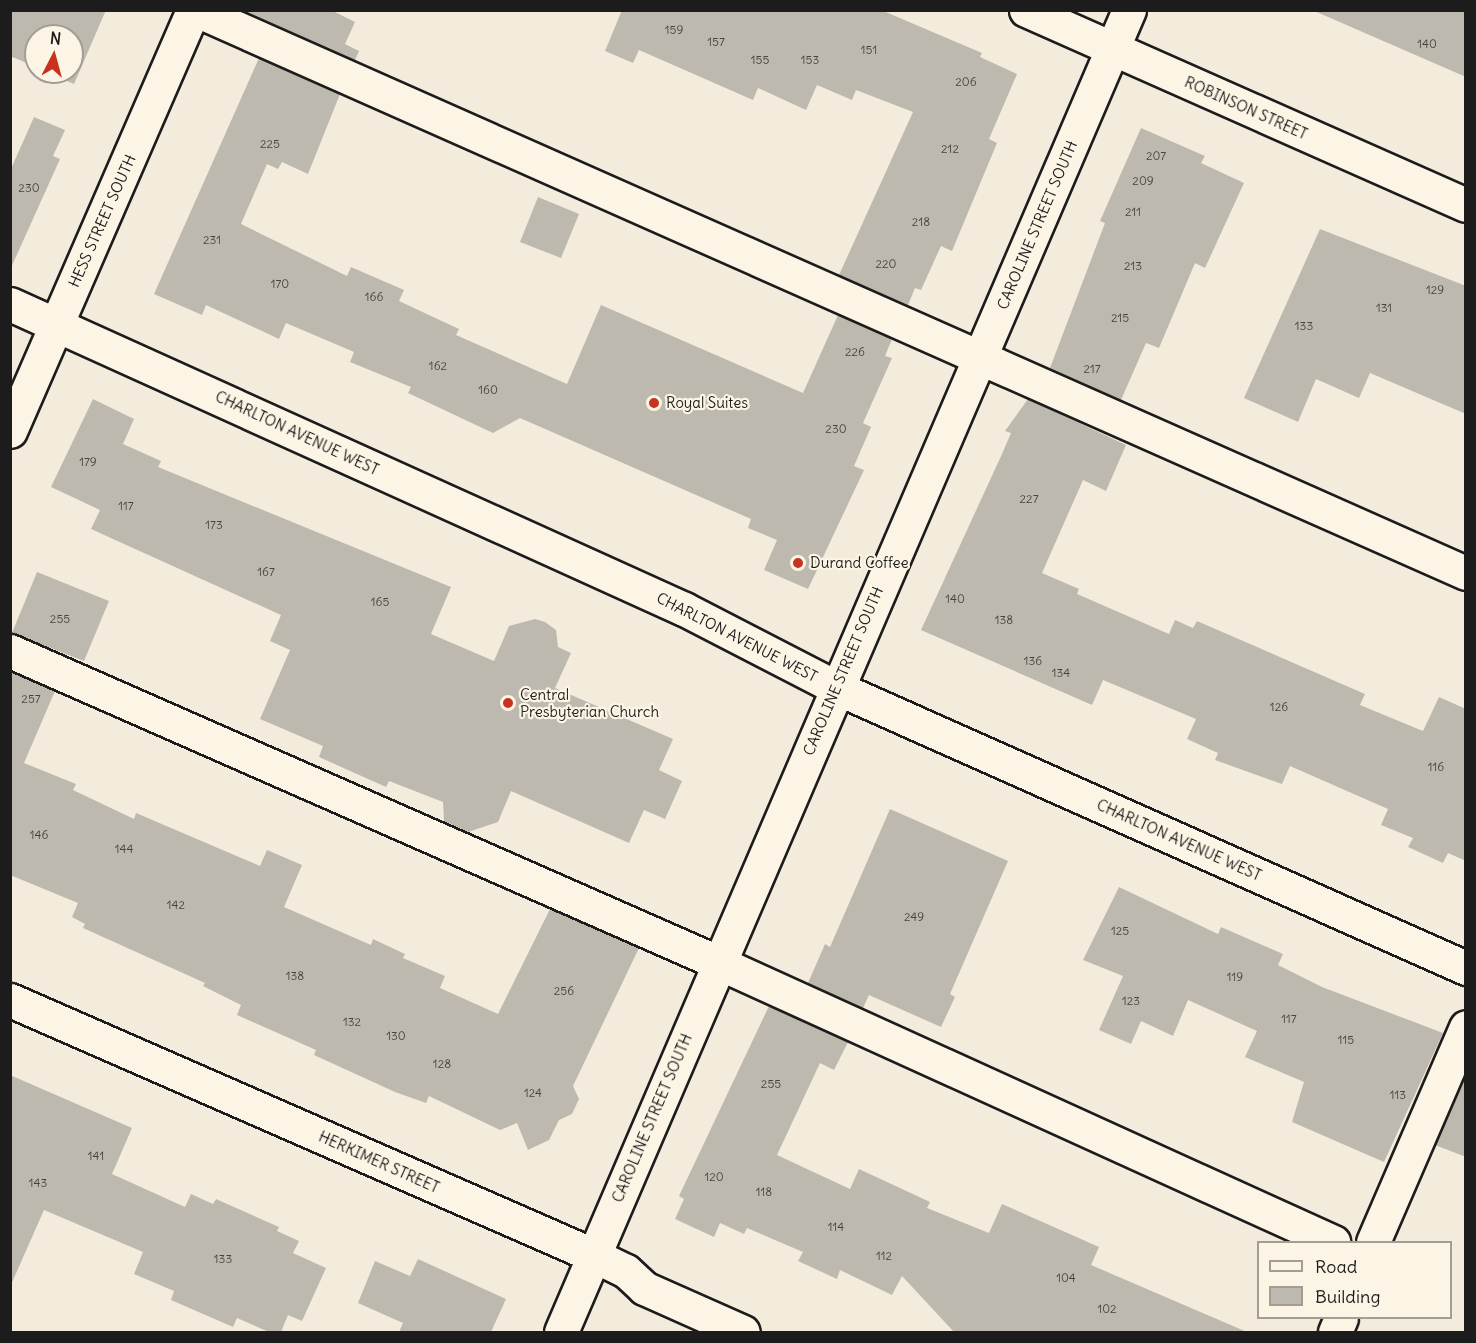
<!DOCTYPE html>
<html>
<head>
<meta charset="utf-8">
<style>
	body { margin:0 }
	#map { position:relative; width:1476px; height:1343px; overflow:hidden; background:#f3ecdd; font-family:Delius,sans-serif }
	div>[style] { position:absolute }
	.building>* { inset:0; background:#beb9ae }
	.roads { filter:drop-shadow(2px 0 #1c1c1c) drop-shadow(-2px 0 #1c1c1c) drop-shadow(0 2px #1c1c1c) drop-shadow(0 -2px #1c1c1c) }
	.minor>* { height:33px; margin:-16.5px; padding:0 16.5px; transform-origin:16.5px; border-radius:16.5px; background:#fcf5e5 }
	.dots>* { width:16px; height:16px; translate:-50% -50%; box-sizing:border-box; border:3px solid #fcf5e5; border-radius:50% }
	span { translate:-50% -50%; white-space:nowrap; text-align:center; line-height:1.15; -webkit-text-stroke:4.5px #fcf5e5; paint-order:stroke }
	.number-label { font-size:12px; color:#444340 }
	.number-label span { -webkit-text-stroke-width:0 }
	.street-label { font-size:15px; color:#1c1c1c }
	.poi-label { font-size:15px; color:#1c1c1c }
	.left { translate:0 -50%; text-align:left }
	.frame { position:absolute; inset:0; border:12px solid #1c1c1c; pointer-events:none }
	.legend { position:absolute; left:1257px; top:1241px; width:195px; height:78px; box-sizing:border-box; background:#fcf5e5; border:2px solid #a29e95; margin:0; padding:8px 10px; list-style:none; font-size:18px; color:#1c1c1c }
	.legend li { display:flex; align-items:center; gap:12px; height:30px }
	.legend b { width:30px; border:2px solid #a29e95 }
	.north { position:absolute; left:24px; top:24px; width:60px; height:60px; box-sizing:border-box; background:#fcf5e5; border:2px solid #a29e95; border-radius:50%; rotate:6deg; font-size:16px; font-weight:700; line-height:24px; text-align:center; color:#1c1c1c }
	.north::after { content:''; display:block; margin:auto; width:21px; height:27px; background:#c8321e; clip-path:polygon(50% 0,100% 100%,50% 72%,0 100%) }
</style>
</head>
<body>
<div id="map">
	<div class="building">
		<i style="clip-path:polygon(10px 10px,106px 10px,74px 84px,46px 72px,72px 72px,72px 36px,36px 36px,36px 67px,10px 56px)"></i>
		<i style="clip-path:polygon(243px 10px,331px 10px,355px 22px,345px 44px,359px 51px,355px 60px)"></i>
		<i style="clip-path:polygon(622px 10px,881px 10px,982px 53px,980px 57px,1017px 74px,989px 139px,997px 143px,952px 251px,941px 246px,921px 290px,915px 288px,908px 305px,839px 275px,913px 112px,856px 90px,852px 100px,817px 85px,806px 110px,758px 88px,753px 100px,639px 50px,633px 63px,605px 51px)"></i>
		<i style="clip-path:polygon(1312px 10px,1466px 10px,1466px 77px)"></i>
		<i style="clip-path:polygon(259px 58px,340px 94px,308px 174px,282px 162px,278px 169px,267px 164px,241px 224px,347px 276px,351px 267px,404px 290px,399px 301px,459px 329px,456px 335px,567px 384px,601px 305px,803px 393px,838px 315px,892px 339px,885px 356px,892px 358px,863px 423px,871px 427px,854px 466px,864px 470px,808px 589px,764px 570px,777px 540px,748px 528px,751px 519px,520px 418px,493px 433px,408px 393px,411px 387px,350px 362px,354px 352px,286px 323px,279px 339px,206px 305px,202px 315px,154px 294px)"></i>
		<i style="clip-path:polygon(34px 117px,65px 130px,53px 156px,60px 159px,10px 270px,10px 171px)"></i>
		<i style="clip-path:polygon(1141px 128px,1205px 156px,1201px 163px,1244px 183px,1205px 268px,1195px 263px,1159px 348px,1146px 343px,1121px 400px,1050px 368px,1105px 223px,1100px 221px)"></i>
		<i style="clip-path:polygon(538px 197px,579px 214px,561px 258px,520px 242px)"></i>
		<i style="clip-path:polygon(1320px 229px,1466px 286px,1466px 414px,1370px 373px,1359px 398px,1316px 379px,1298px 422px,1244px 398px)"></i>
		<i style="clip-path:polygon(93px 399px,134px 419px,123px 444px,161px 461px,158px 467px,451px 587px,431px 634px,494px 661px,509px 626px,535px 619px,545px 622px,556px 630px,558px 647px,571px 653px,555px 688px,673px 739px,659px 770px,682px 781px,665px 819px,644px 810px,629px 843px,511px 791px,498px 822px,468px 832px,444px 821px,443px 802px,389px 781px,386px 787px,319px 757px,323px 746px,260px 719px,290px 650px,270px 641px,281px 615px,91px 529px,100px 510px,51px 487px)"></i>
		<i style="clip-path:polygon(1028px 399px,1126px 445px,1106px 491px,1083px 480px,1042px 573px,1079px 589px,1077px 594px,1169px 634px,1175px 620px,1193px 628px,1197px 621px,1365px 694px,1360px 705px,1423px 731px,1439px 697px,1466px 709px,1466px 861px,1448px 853px,1443px 863px,1408px 847px,1413px 838px,1381px 825px,1388px 809px,1290px 766px,1282px 784px,1215px 760px,1218px 753px,1187px 739px,1196px 719px,1103px 680px,1092px 705px,921px 630px,1002px 454px,1011px 433px,1005px 431px)"></i>
		<i style="clip-path:polygon(37px 572px,109px 601px,84px 661px,12px 633px)"></i>
		<i style="clip-path:polygon(10px 672px,55px 691px,24px 763px,76px 784px,73px 790px,134px 819px,136px 813px,260px 866px,267px 850px,302px 865px,284px 907px,371px 945px,373px 939px,405px 954px,403px 958px,445px 976px,440px 988px,498px 1014px,550px 909px,639px 948px,573px 1086px,579px 1099px,572px 1114px,559px 1120px,549px 1140px,528px 1150px,517px 1123px,500px 1130px,429px 1096px,426px 1103px,395px 1092px,314px 1055px,316px 1050px,237px 1015px,241px 1005px,203px 986px,205px 983px,83px 928px,85px 924px,72px 917px,78px 903px,10px 875px)"></i>
		<i style="clip-path:polygon(890px 809px,1008px 861px,950px 994px,955px 997px,941px 1027px,869px 995px,863px 1008px,808px 983px,825px 944px,830px 947px)"></i>
		<i style="clip-path:polygon(1119px 887px,1218px 934px,1221px 927px,1283px 954px,1278px 965px,1322px 987px,1443px 1033px,1384px 1162px,1292px 1122px,1304px 1082px,1245px 1057px,1257px 1031px,1188px 1000px,1173px 1036px,1141px 1021px,1131px 1044px,1099px 1030px,1123px 976px,1083px 960px)"></i>
		<i style="clip-path:polygon(769px 1006px,848px 1042px,834px 1070px,820px 1063px,777px 1155px,850px 1189px,859px 1169px,930px 1202px,927px 1208px,989px 1233px,1002px 1204px,1099px 1247px,1091px 1265px,1247px 1332px,954px 1332px,902px 1276px,892px 1295px,840px 1270px,837px 1279px,798px 1261px,803px 1252px,747px 1228px,744px 1234px,720px 1223px,714px 1237px,675px 1219px,684px 1199px,679px 1196px)"></i>
		<i style="clip-path:polygon(10px 1075px,132px 1128px,112px 1174px,185px 1207px,191px 1194px,213px 1204px,216px 1199px,279px 1227px,277px 1231px,299px 1241px,293px 1253px,326px 1268px,302px 1321px,288px 1315px,281px 1332px,269px 1332px,237px 1318px,233px 1327px,171px 1300px,174px 1291px,134px 1274px,143px 1252px,44px 1210px,10px 1287px)"></i>
		<i style="clip-path:polygon(1464px 1078px,1466px 1078px,1466px 1157px,1435px 1145px)"></i>
		<i style="clip-path:polygon(418px 1259px,506px 1299px,491px 1332px,399px 1332px,403px 1323px,358px 1303px,375px 1261px,410px 1276px)"></i>
	</div>
	<div class="roads">
		<div class="minor">
			<i style="left:196px;top:10px;width:1389px;rotate:23.91deg"></i>
			<i style="left:1026px;top:10px;width:481px;rotate:23.9deg"></i>
			<i style="left:10px;top:304px;width:740px;rotate:24.35deg"></i>
			<i style="left:684px;top:609px;width:172px;rotate:27.3deg"></i>
			<i style="left:837px;top:688px;width:689px;rotate:24deg"></i>
			<i style="left:10px;top:431px;width:459px;rotate:-66.5deg"></i>
			<i style="left:10px;top:651px;width:772px;rotate:23.74deg"></i>
			<i style="left:717px;top:962px;width:677px;rotate:24.44deg"></i>
			<i style="left:10px;top:1000px;width:639px;rotate:23.63deg"></i>
			<i style="left:595px;top:1256px;width:34px;rotate:26deg"></i>
			<i style="left:626px;top:1271px;width:25px;rotate:43deg"></i>
			<i style="left:644px;top:1288px;width:108px;rotate:24deg"></i>
			<i style="left:1373px;top:1242px;width:234px;rotate:-66.6deg"></i>
			<i style="left:561px;top:1332px;width:1439px;rotate:-66.75deg"></i>
			<i style="left:1335px;top:1332px;width:15px;rotate:-67deg"></i>
		</div>
	</div>
	<div class="dots">
		<i style="left:654px;top:403px;background:#c8321e"></i>
		<i style="left:798px;top:563px;background:#c8321e"></i>
		<i style="left:508px;top:703px;background:#c8321e"></i>
	</div>
	<div class="number-label">
		<span style="left:674px;top:30px">159</span>
		<span style="left:716px;top:42px">157</span>
		<span style="left:1427px;top:44px">140</span>
		<span style="left:869px;top:50px">151</span>
		<span style="left:760px;top:60px">155</span>
		<span style="left:810px;top:60px">153</span>
		<span style="left:966px;top:82px">206</span>
		<span style="left:270px;top:144px">225</span>
		<span style="left:950px;top:149px">212</span>
		<span style="left:1156px;top:156px">207</span>
		<span style="left:1143px;top:181px">209</span>
		<span style="left:29px;top:188px">230</span>
		<span style="left:1133px;top:212px">211</span>
		<span style="left:921px;top:222px">218</span>
		<span style="left:212px;top:240px">231</span>
		<span style="left:886px;top:264px">220</span>
		<span style="left:1133px;top:266px">213</span>
		<span style="left:280px;top:284px">170</span>
		<span style="left:1435px;top:290px">129</span>
		<span style="left:374px;top:297px">166</span>
		<span style="left:1384px;top:308px">131</span>
		<span style="left:1120px;top:318px">215</span>
		<span style="left:1304px;top:326px">133</span>
		<span style="left:855px;top:352px">226</span>
		<span style="left:438px;top:366px">162</span>
		<span style="left:1092px;top:369px">217</span>
		<span style="left:488px;top:390px">160</span>
		<span style="left:836px;top:429px">230</span>
		<span style="left:88px;top:462px">179</span>
		<span style="left:1029px;top:499px">227</span>
		<span style="left:126px;top:506px">117</span>
		<span style="left:214px;top:525px">173</span>
		<span style="left:266px;top:572px">167</span>
		<span style="left:955px;top:599px">140</span>
		<span style="left:380px;top:602px">165</span>
		<span style="left:60px;top:619px">255</span>
		<span style="left:1004px;top:620px">138</span>
		<span style="left:1033px;top:661px">136</span>
		<span style="left:1061px;top:673px">134</span>
		<span style="left:31px;top:699px">257</span>
		<span style="left:1279px;top:707px">126</span>
		<span style="left:1436px;top:767px">116</span>
		<span style="left:39px;top:835px">146</span>
		<span style="left:124px;top:849px">144</span>
		<span style="left:176px;top:905px">142</span>
		<span style="left:914px;top:917px">249</span>
		<span style="left:1120px;top:931px">125</span>
		<span style="left:295px;top:976px">138</span>
		<span style="left:1235px;top:977px">119</span>
		<span style="left:564px;top:991px">256</span>
		<span style="left:1131px;top:1001px">123</span>
		<span style="left:1289px;top:1019px">117</span>
		<span style="left:352px;top:1022px">132</span>
		<span style="left:396px;top:1036px">130</span>
		<span style="left:1346px;top:1040px">115</span>
		<span style="left:442px;top:1064px">128</span>
		<span style="left:771px;top:1084px">255</span>
		<span style="left:533px;top:1093px">124</span>
		<span style="left:1398px;top:1095px">113</span>
		<span style="left:96px;top:1156px">141</span>
		<span style="left:714px;top:1177px">120</span>
		<span style="left:38px;top:1183px">143</span>
		<span style="left:764px;top:1192px">118</span>
		<span style="left:836px;top:1227px">114</span>
		<span style="left:884px;top:1256px">112</span>
		<span style="left:223px;top:1259px">133</span>
		<span style="left:1066px;top:1278px">104</span>
		<span style="left:1107px;top:1309px">102</span>
	</div>
	<div class="street-label">
		<span style="left:1246px;top:108px;rotate:24deg">ROBINSON STREET</span>
		<span style="left:102px;top:221px;rotate:-66deg">HESS STREET SOUTH</span>
		<span style="left:1037px;top:225px;rotate:-67deg">CAROLINE STREET SOUTH</span>
		<span style="left:297px;top:433px;rotate:25deg">CHARLTON AVENUE WEST</span>
		<span style="left:737px;top:637px;rotate:27deg">CHARLTON AVENUE WEST</span>
		<span style="left:843px;top:671px;rotate:-67deg">CAROLINE STREET SOUTH</span>
		<span style="left:1179px;top:840px;rotate:24deg">CHARLTON AVENUE WEST</span>
		<span style="left:652px;top:1118px;rotate:-67deg">CAROLINE STREET SOUTH</span>
		<span style="left:379px;top:1162px;rotate:24deg">HERKIMER STREET</span>
	</div>
	<div class="poi-label">
		<span class="left" style="left:666px;top:403px">Royal Suites</span>
		<span class="left" style="left:810px;top:563px">Durand Coffee</span>
		<span class="left" style="left:520px;top:703px">Central<br>Presbyterian Church</span>
	</div>
	<div class="frame"></div>
	<ul class="legend">
	<li><b style="height:8px;background:#fcf5e5"></b>Road</li>
	<li><b style="height:16px;background:#beb9ae"></b>Building</li>
	</ul>
	<div class="north">N</div>
</div>
</body>
</html>
